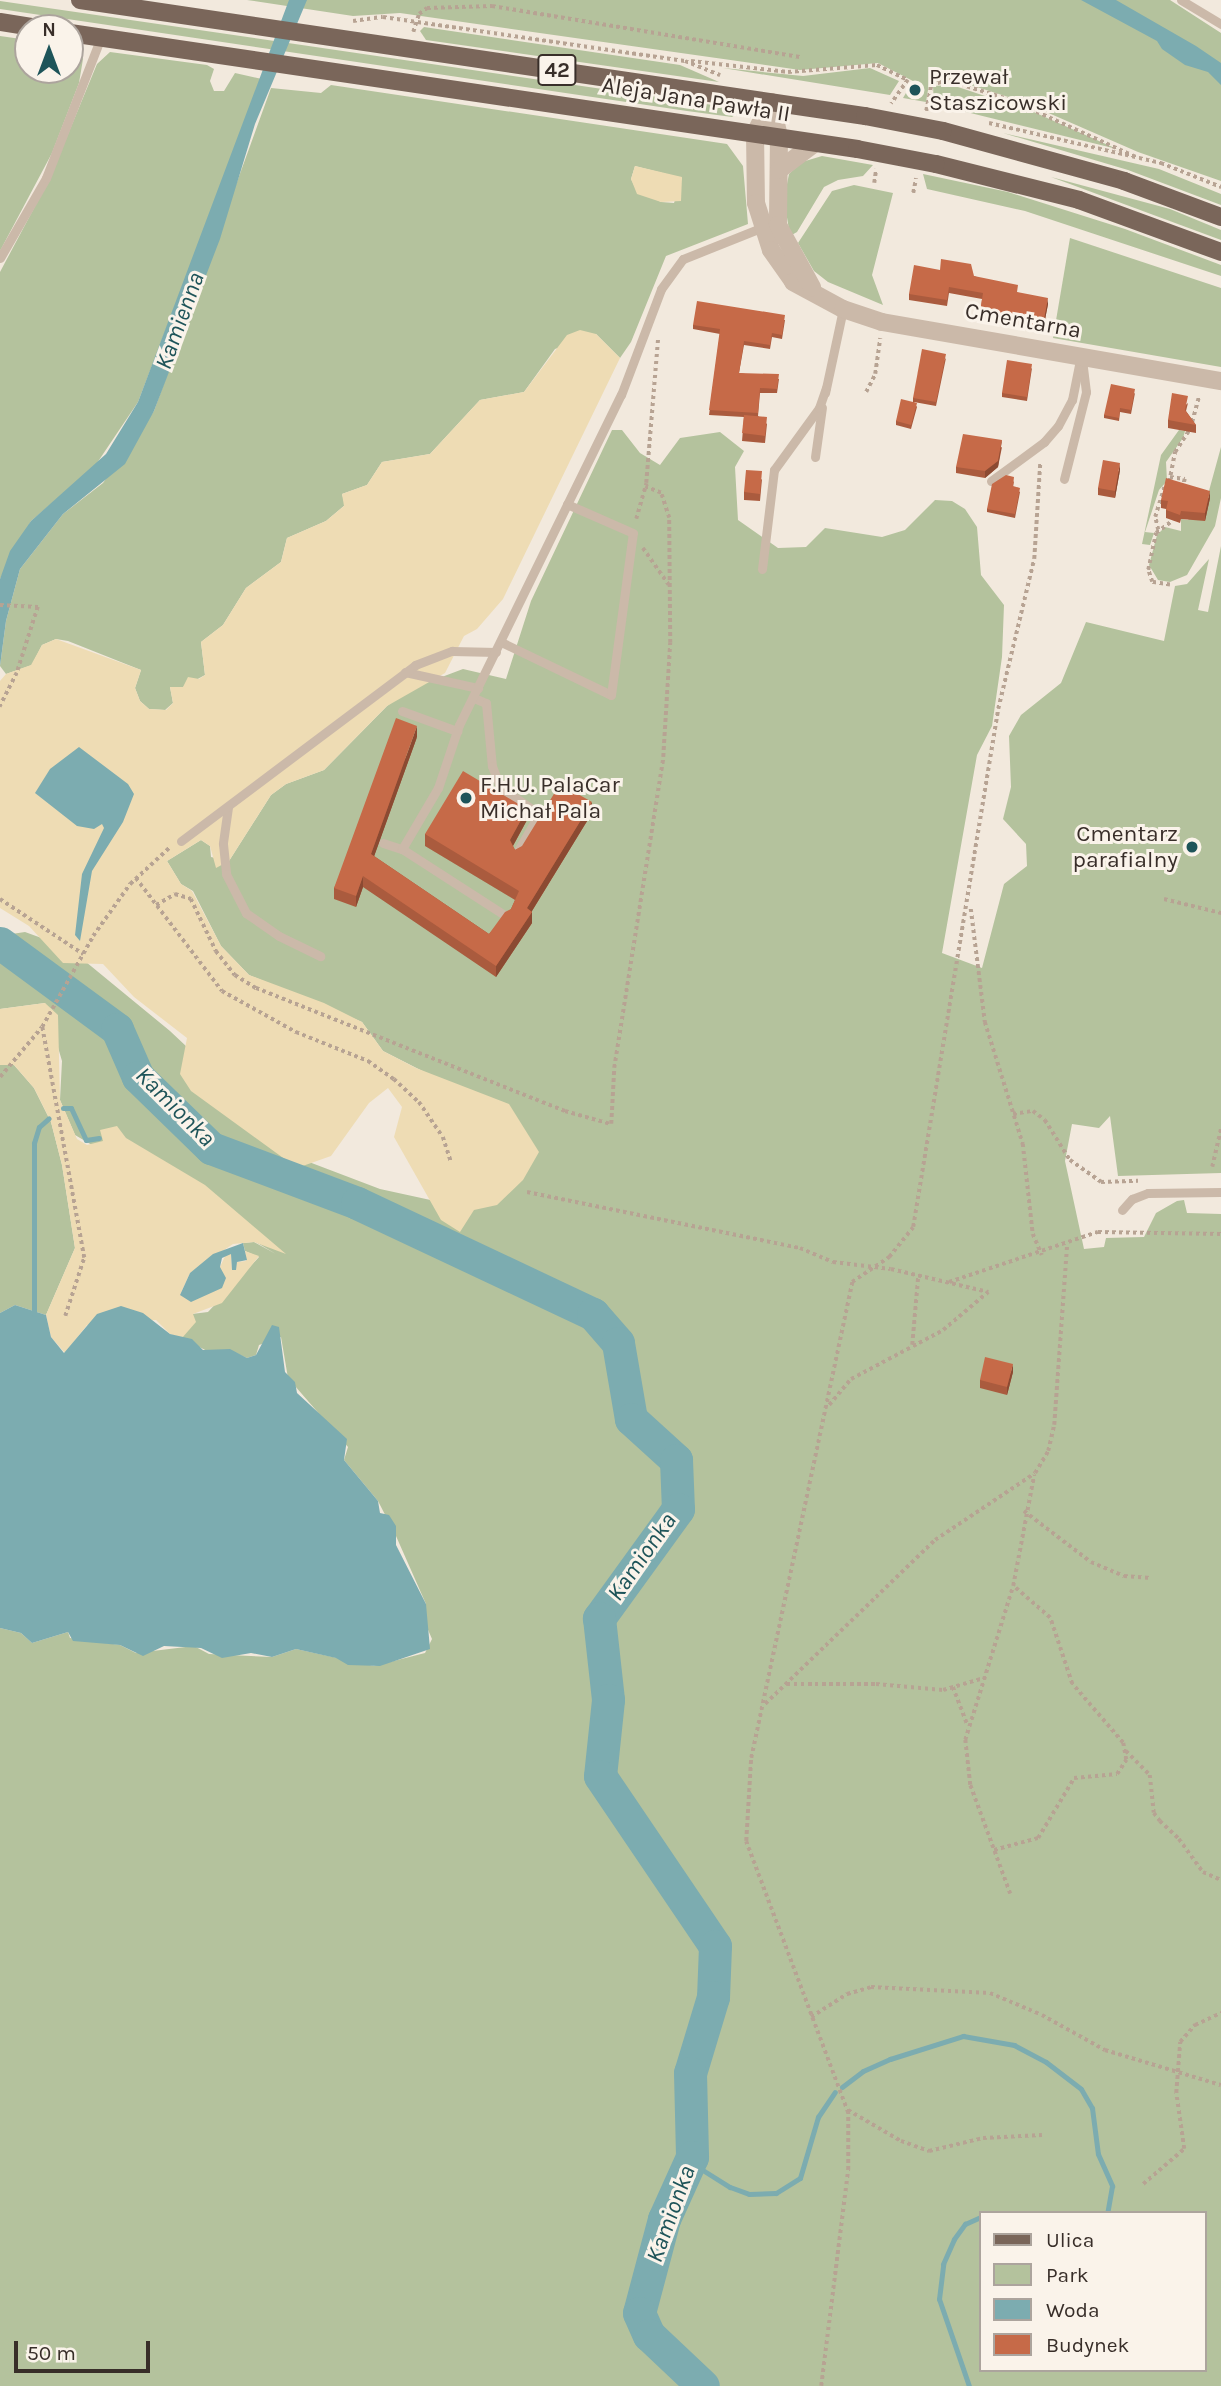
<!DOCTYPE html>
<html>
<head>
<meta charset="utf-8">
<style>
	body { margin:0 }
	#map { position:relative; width:1221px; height:2386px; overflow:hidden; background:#f2e9dd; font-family:Karla,sans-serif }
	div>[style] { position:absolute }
	.green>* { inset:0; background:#b4c29d }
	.sand>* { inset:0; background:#eedcb4 }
	.water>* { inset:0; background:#7cacb0 }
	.stream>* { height:5px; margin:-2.5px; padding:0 2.5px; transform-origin:2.5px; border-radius:2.5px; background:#7cacb0 }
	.river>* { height:33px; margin:-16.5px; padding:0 16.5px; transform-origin:16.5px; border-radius:16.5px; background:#7cacb0 }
	.path>* { height:3.5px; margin-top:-1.75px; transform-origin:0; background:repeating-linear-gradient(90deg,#b7a393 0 3.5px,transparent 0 7px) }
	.service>* { height:9px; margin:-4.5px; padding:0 4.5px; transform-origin:4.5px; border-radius:4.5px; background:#cbb9a9 }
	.minor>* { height:18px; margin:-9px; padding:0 9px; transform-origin:9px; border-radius:9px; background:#cbb9a9 }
	.primary>* { height:18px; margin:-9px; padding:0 9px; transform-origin:9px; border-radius:9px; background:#7a665a }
	.primary-bridge>* { height:18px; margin:-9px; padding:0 9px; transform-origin:9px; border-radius:9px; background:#7a665a }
	.wall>* { inset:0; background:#aa5b3e }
	.shaded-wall>* { inset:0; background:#8b4a32 }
	.building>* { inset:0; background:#c66a48 }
	.dots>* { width:19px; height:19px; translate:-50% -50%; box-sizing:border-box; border:4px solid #faf3ea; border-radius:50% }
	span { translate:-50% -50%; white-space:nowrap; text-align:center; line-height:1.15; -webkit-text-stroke:6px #faf3ea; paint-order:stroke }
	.shield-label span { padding:2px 5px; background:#faf3ea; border:2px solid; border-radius:5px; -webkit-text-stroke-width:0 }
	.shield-label { font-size:21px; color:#382e29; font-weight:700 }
	.poi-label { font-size:23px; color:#382e29 }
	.left { translate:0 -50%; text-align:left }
	.right { translate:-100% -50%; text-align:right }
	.street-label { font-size:23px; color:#382e29 }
	.water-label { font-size:24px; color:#1e5459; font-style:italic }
	.legend { position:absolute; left:979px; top:2211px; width:228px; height:161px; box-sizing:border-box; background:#faf3ea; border:2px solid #aca49d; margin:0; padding:9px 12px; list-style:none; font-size:21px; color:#382e29 }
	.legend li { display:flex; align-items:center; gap:14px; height:35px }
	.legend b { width:35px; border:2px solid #aca49d }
	.north { position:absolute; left:14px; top:14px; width:70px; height:70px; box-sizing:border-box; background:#faf3ea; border:2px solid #aca49d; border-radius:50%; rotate:0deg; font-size:19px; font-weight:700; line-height:28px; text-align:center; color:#382e29 }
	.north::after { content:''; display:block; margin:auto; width:24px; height:32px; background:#1e5459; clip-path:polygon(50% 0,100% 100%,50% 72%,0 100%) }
	.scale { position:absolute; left:14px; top:2341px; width:136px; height:32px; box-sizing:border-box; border:4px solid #382e29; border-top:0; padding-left:9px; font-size:21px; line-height:24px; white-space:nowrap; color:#382e29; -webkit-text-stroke:5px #faf3ea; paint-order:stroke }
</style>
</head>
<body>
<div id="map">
	<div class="green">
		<i style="clip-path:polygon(247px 0,1170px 0,1221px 33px,1221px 181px,1138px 152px,1021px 101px,948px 78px,929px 84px,926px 102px,903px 98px,913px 81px,878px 63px,800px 70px,400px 13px,353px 16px)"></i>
		<i style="clip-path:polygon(0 1px,733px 108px,736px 114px,732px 117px,687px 111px,0 9px)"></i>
		<i style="clip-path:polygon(424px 27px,680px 65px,719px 82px,426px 40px,420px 31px)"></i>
		<i style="clip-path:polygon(0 36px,28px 40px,28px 70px,70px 70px,70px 47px,80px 48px,83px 59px,79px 83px,52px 153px,0 251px)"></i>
		<i style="clip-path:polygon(110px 52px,207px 65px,214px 69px,210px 81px,214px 91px,224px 91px,235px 73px,262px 79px,138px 402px,95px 466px,31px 521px,0 579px,0 272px,49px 180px,97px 64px)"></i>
		<i style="clip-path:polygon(723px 68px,803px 76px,870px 68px,899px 81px,890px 95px)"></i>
		<i style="clip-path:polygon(evenodd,331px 85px,727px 144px,743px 166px,748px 224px,666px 256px,631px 342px,620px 358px,596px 334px,555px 349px,524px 392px,480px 400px,430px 454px,382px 462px,367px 485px,342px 494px,345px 505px,326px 521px,287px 538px,281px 562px,246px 588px,223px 625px,201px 642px,205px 675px,183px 687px,170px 687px,173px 703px,165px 710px,149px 709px,140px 701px,135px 688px,141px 670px,68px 641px,56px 639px,42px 645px,32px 665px,6px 674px,0 666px,6px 621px,20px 569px,63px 514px,103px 483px,154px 411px,271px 88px,321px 93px,331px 85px,635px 166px,682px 178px,674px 203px,661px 202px,636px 189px,631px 179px,635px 166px)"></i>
		<i style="clip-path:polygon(952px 85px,1036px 113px,1117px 149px,934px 104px,933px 86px)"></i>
		<i style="clip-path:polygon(1003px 133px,1159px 169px,1221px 194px,1221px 205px,1128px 170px)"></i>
		<i style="clip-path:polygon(822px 156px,873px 165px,863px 176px,838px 180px,824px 187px,797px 232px,790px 236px,784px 199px,789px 174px,802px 162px)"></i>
		<i style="clip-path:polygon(923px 174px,1008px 192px,1125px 229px,1221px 265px,1221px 276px,1025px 211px,927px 189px)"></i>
		<i style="clip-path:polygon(1051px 177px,1170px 209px,1221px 230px,1221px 240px)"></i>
		<i style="clip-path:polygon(854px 185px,893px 193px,872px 275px,883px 305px,828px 282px,814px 271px,798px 243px,832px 191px)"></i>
		<i style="clip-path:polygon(1070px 238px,1221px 288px,1221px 367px,1053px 338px)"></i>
		<i style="clip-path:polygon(evenodd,612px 430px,622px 430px,640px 453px,660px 465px,680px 438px,720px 432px,744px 451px,735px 467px,738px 520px,778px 548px,806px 547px,825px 528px,882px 537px,905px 530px,935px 500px,952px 501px,965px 509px,977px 527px,981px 575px,1004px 605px,1002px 657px,992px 726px,977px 755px,942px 953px,982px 968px,1004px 884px,1027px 866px,1026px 844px,1003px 819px,1011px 787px,1009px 736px,1021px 715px,1061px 683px,1086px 622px,1164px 641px,1175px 586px,1187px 584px,1209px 559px,1198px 610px,1208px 612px,1221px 546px,1221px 1173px,1118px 1176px,1110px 1116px,1099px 1128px,1072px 1124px,1065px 1161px,1084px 1249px,1104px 1247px,1106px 1238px,1144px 1237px,1156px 1213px,1177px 1201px,1184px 1200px,1187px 1213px,1221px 1214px,1221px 2386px,0 2386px,0 1628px,21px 1633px,32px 1643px,68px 1632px,70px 1638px,120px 1645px,136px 1653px,194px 1646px,209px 1654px,272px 1657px,296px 1649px,374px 1666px,425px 1653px,432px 1639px,426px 1625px,426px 1604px,396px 1536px,378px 1501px,344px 1460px,348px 1447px,288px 1378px,281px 1337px,259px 1345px,256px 1355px,247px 1358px,230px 1350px,211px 1353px,182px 1338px,192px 1314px,208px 1312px,259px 1257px,245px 1251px,243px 1243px,254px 1242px,276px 1254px,75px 1135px,60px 1100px,62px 1061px,45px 1003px,0 1009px,0 950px,5px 935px,25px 932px,69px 948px,170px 1031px,309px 1162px,380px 1189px,458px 1206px,450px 1085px,383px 1051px,362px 1022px,249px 975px,221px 946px,193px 891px,181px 884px,167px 861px,201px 840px,210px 846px,211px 857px,229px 861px,271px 795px,286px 784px,324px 770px,387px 706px,410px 689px,463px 669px,506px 679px,531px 601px,612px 430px,981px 2213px,1205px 2213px,1205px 2370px,981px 2370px,981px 2213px)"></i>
		<i style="clip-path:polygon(1179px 430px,1185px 431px,1183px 438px,1166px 462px,1167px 481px,1159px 490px,1145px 532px,1154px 533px,1150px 545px,1142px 544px,1161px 455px)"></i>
		<i style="clip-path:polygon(1221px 447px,1221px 498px,1215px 526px,1187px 575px,1170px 582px,1158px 580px,1149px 565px,1157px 535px,1165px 527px,1181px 531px,1181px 519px,1188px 520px,1207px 498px)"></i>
		<i style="clip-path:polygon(0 1065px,14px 1065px,34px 1088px,51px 1122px,62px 1165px,75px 1248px,46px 1315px,15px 1305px,0 1313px)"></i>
	</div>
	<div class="sand">
		<i style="clip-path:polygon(635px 166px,682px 177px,681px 201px,661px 202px,637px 194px,631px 179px)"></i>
		<i style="clip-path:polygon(580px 330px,596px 334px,620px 358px,503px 599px,477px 629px,464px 636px,445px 673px,387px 706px,324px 770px,286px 784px,271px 795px,229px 861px,216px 868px,210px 846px,201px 840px,167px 861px,181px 884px,192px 891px,221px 946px,249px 975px,324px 1003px,362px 1022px,383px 1051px,416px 1068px,509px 1104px,539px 1152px,523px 1180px,497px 1205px,474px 1210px,460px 1232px,441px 1220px,394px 1137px,402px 1107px,388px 1088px,369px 1103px,331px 1156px,297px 1168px,191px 1091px,180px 1074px,187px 1038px,134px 997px,103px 964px,63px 963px,29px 926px,0 908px,0 681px,6px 674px,31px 665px,42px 645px,56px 639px,141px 670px,135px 688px,140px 701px,149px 709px,166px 710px,173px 703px,170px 687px,183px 687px,188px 677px,199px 679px,205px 675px,201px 642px,223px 625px,246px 588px,281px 562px,287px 538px,326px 521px,344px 506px,342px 494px,367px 485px,382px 462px,430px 454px,480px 400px,524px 392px,567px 335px)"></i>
		<i style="clip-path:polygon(45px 1003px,58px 1015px,60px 1100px,77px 1139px,87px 1145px,103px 1141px,100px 1130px,117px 1126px,126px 1138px,205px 1185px,286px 1254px,254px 1242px,233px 1244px,190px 1273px,180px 1295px,220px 1267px,226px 1254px,231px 1254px,232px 1270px,237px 1262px,246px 1261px,245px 1251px,259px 1256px,222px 1303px,193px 1314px,196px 1322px,182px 1338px,170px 1334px,156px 1320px,87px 1325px,65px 1353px,51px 1337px,46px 1315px,75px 1248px,62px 1165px,51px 1122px,34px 1088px,14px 1065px,0 1065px,0 1009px)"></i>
	</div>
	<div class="water">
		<i style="clip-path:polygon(289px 0,307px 0,255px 124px,220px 239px,154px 411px,125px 464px,63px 514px,20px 569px,6px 621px,0 666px,0 579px,10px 551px,31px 521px,106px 454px,138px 402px)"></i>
		<i style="clip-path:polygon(1081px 0,1116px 0,1196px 46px,1221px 63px,1221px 85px,1208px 72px,1185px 65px,1162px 49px,1157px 41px)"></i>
		<i style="clip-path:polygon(79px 747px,128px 784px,134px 794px,123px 822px,92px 871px,80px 941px,75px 935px,82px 874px,104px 828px,102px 824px,94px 829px,77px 826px,35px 793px,50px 769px)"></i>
		<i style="clip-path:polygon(243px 1243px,247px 1260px,237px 1262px,236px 1270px,232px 1270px,231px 1254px,222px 1258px,220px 1267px,226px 1278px,222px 1288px,191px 1302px,180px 1295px,190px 1273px,213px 1254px)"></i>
		<i style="clip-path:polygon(15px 1305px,46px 1315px,51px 1337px,64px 1353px,97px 1314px,121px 1306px,143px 1313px,170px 1334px,192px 1339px,203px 1350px,230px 1349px,247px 1358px,256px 1355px,272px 1325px,279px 1327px,285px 1372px,295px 1382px,297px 1393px,347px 1439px,344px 1460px,378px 1501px,380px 1513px,389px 1515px,396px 1526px,396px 1545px,426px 1604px,430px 1649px,380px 1666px,348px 1665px,336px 1658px,296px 1649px,272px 1657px,251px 1653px,222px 1658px,201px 1648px,164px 1646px,143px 1656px,120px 1645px,73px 1641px,68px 1632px,32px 1643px,21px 1633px,0 1628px,0 1313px)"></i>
	</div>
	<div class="stream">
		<i style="left:63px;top:1108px;width:8px"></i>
		<i style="left:71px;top:1108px;width:35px;rotate:65deg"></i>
		<i style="left:86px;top:1140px;width:13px;rotate:-9deg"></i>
		<i style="left:34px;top:1314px;width:171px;rotate:-90deg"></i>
		<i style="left:34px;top:1143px;width:17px;rotate:-73deg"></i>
		<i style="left:39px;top:1127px;width:13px;rotate:-42deg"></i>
		<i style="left:842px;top:2087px;width:26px;rotate:-37deg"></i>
		<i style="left:863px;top:2071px;width:30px;rotate:-24deg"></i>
		<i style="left:890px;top:2059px;width:77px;rotate:-17.5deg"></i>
		<i style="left:963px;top:2036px;width:52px;rotate:10deg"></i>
		<i style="left:1014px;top:2045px;width:36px;rotate:28deg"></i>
		<i style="left:1046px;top:2062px;width:44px;rotate:37.6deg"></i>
		<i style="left:1081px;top:2089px;width:22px;rotate:60deg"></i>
		<i style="left:1092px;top:2108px;width:46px;rotate:82.6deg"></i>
		<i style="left:1098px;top:2154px;width:35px;rotate:66deg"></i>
		<i style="left:1112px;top:2186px;width:27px;rotate:100deg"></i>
		<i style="left:692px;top:2151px;width:15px;rotate:37deg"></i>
		<i style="left:704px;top:2160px;width:9px;rotate:108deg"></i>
		<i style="left:701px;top:2169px;width:34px;rotate:32deg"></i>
		<i style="left:730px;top:2187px;width:20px;rotate:20deg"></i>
		<i style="left:749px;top:2194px;width:27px;rotate:-2deg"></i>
		<i style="left:776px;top:2193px;width:28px;rotate:-32deg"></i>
		<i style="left:800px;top:2178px;width:64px;rotate:-73.6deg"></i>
		<i style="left:818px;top:2117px;width:30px;rotate:-56deg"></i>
		<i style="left:969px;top:2386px;width:92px;rotate:-109deg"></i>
		<i style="left:939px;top:2299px;width:35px;rotate:-83deg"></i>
		<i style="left:943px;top:2264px;width:27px;rotate:-66deg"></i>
		<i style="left:954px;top:2239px;width:19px;rotate:-54deg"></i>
		<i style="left:965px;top:2224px;width:17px;rotate:-24deg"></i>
	</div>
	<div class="river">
		<i style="left:0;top:943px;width:145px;rotate:36.3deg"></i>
		<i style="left:117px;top:1029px;width:52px;rotate:66.4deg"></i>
		<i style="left:138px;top:1077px;width:102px;rotate:44.2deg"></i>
		<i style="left:211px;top:1148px;width:156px;rotate:20.6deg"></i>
		<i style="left:357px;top:1203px;width:261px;rotate:25.2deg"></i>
		<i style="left:593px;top:1314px;width:38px;rotate:49deg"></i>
		<i style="left:618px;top:1343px;width:77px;rotate:80.3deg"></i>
		<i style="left:631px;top:1419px;width:61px;rotate:42.3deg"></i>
		<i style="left:676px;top:1460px;width:49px;rotate:87.7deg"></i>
		<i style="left:678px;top:1509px;width:135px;rotate:125.9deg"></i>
		<i style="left:599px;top:1618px;width:82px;rotate:83.7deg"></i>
		<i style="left:608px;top:1700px;width:76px;rotate:96deg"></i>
		<i style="left:600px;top:1776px;width:205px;rotate:55.9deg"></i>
		<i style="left:715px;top:1946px;width:51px;rotate:92.2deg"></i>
		<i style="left:713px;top:1997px;width:79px;rotate:106.8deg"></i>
		<i style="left:690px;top:2073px;width:84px;rotate:88.6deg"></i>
		<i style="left:692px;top:2157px;width:68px;rotate:114.3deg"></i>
		<i style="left:664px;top:2219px;width:97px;rotate:104.9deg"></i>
		<i style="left:639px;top:2313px;width:24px;rotate:66deg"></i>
		<i style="left:649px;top:2335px;width:74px;rotate:43.4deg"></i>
	</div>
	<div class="path">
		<i style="left:353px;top:21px;width:30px;rotate:-8deg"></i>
		<i style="left:383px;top:17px;width:305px;rotate:8.3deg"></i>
		<i style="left:685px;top:61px;width:38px;rotate:22deg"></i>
		<i style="left:413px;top:32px;width:19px;rotate:-72deg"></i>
		<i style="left:419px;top:14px;width:10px;rotate:-37deg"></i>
		<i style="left:427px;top:8px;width:65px;rotate:-1.8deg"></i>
		<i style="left:492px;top:6px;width:312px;rotate:9.4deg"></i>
		<i style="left:691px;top:61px;width:98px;rotate:6.5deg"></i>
		<i style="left:788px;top:72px;width:89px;rotate:-4.5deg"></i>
		<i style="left:877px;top:65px;width:34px;rotate:26deg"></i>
		<i style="left:908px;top:80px;width:29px;rotate:125deg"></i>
		<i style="left:926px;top:111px;width:26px;rotate:-79deg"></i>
		<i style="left:931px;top:85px;width:17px;rotate:-17deg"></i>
		<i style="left:947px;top:80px;width:67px;rotate:17.4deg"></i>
		<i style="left:1011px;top:100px;width:140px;rotate:24.5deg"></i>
		<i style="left:989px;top:123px;width:177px;rotate:13.1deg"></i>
		<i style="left:1161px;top:163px;width:65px;rotate:21.8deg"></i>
		<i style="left:874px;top:183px;width:14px;rotate:-82deg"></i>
		<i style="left:913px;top:193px;width:15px;rotate:-79deg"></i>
		<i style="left:866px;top:392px;width:20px;rotate:-63deg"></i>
		<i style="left:875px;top:374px;width:36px;rotate:-82deg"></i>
		<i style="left:1192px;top:422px;width:27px;rotate:-75deg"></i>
		<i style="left:1170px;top:477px;width:15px;rotate:8deg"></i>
		<i style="left:1185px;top:479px;width:8px;rotate:104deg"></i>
		<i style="left:1169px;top:482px;width:31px;rotate:-79deg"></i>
		<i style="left:1175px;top:452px;width:27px;rotate:-57deg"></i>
		<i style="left:636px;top:519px;width:37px;rotate:-74deg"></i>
		<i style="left:646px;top:483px;width:146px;rotate:-85.3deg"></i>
		<i style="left:1158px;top:530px;width:13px;rotate:-103deg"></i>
		<i style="left:1155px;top:517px;width:31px;rotate:-73deg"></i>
		<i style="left:643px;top:548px;width:45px;rotate:54.9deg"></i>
		<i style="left:1170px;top:585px;width:18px;rotate:-171deg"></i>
		<i style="left:1152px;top:582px;width:13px;rotate:-108deg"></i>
		<i style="left:1148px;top:570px;width:38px;rotate:-78deg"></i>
		<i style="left:1156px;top:533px;width:21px;rotate:-37deg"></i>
		<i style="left:0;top:605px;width:38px;rotate:3deg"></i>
		<i style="left:38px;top:607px;width:69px;rotate:107.7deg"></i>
		<i style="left:17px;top:673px;width:38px;rotate:117deg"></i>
		<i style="left:136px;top:878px;width:142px;rotate:52.7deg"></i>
		<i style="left:222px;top:991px;width:85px;rotate:29deg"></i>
		<i style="left:296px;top:1032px;width:78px;rotate:21.9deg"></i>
		<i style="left:368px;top:1061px;width:32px;rotate:35deg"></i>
		<i style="left:394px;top:1079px;width:34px;rotate:43deg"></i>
		<i style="left:419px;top:1102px;width:42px;rotate:55.6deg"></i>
		<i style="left:443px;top:1137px;width:25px;rotate:72deg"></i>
		<i style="left:0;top:899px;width:100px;rotate:33.5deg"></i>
		<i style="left:1164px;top:899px;width:59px;rotate:13.8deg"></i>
		<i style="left:156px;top:905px;width:22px;rotate:-30deg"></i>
		<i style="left:175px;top:894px;width:17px;rotate:17deg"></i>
		<i style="left:191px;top:899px;width:58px;rotate:64.3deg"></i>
		<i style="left:216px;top:951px;width:31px;rotate:52deg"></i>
		<i style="left:235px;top:975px;width:25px;rotate:32deg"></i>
		<i style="left:256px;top:988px;width:333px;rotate:21.7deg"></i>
		<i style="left:565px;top:1111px;width:48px;rotate:15.8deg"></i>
		<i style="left:611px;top:1124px;width:56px;rotate:-86.9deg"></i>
		<i style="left:614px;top:1068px;width:315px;rotate:-81deg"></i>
		<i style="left:663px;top:757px;width:114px;rotate:-86.5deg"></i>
		<i style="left:670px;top:643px;width:125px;rotate:-90.5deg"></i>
		<i style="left:669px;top:518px;width:26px;rotate:-108deg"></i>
		<i style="left:661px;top:493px;width:17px;rotate:-159deg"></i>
		<i style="left:971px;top:909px;width:114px;rotate:82.9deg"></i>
		<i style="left:985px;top:1022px;width:128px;rotate:72.7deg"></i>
		<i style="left:1023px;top:1144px;width:91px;rotate:83.7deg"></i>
		<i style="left:1033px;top:1234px;width:23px;rotate:67deg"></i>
		<i style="left:0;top:1077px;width:65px;rotate:-50deg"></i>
		<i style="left:1013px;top:1114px;width:20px;rotate:-9deg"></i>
		<i style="left:1033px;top:1111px;width:15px;rotate:37deg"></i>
		<i style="left:1045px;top:1120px;width:47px;rotate:58deg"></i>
		<i style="left:1070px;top:1160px;width:38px;rotate:35deg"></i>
		<i style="left:1101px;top:1182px;width:37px;rotate:-2deg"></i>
		<i style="left:1212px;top:1167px;width:39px;rotate:-77deg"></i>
		<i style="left:527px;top:1192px;width:279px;rotate:11.6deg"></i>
		<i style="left:800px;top:1248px;width:36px;rotate:23deg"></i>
		<i style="left:833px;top:1262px;width:58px;rotate:6.9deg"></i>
		<i style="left:891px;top:1269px;width:100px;rotate:13.3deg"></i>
		<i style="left:949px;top:1282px;width:157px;rotate:-18.6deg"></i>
		<i style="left:1098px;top:1232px;width:123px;rotate:0.9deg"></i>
		<i style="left:65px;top:1316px;width:61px;rotate:-71.9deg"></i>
		<i style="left:84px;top:1258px;width:235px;rotate:-100.3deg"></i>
		<i style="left:42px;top:1027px;width:104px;rotate:-60.7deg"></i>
		<i style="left:93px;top:936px;width:64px;rotate:-54.6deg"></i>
		<i style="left:130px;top:884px;width:53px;rotate:-42.7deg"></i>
		<i style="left:912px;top:1345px;width:69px;rotate:-85deg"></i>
		<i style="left:829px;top:1405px;width:34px;rotate:-50deg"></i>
		<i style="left:851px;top:1379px;width:104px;rotate:-28deg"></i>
		<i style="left:943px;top:1330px;width:59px;rotate:-40.2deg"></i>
		<i style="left:1024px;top:1511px;width:84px;rotate:37.3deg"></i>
		<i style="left:1091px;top:1562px;width:36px;rotate:23deg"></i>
		<i style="left:1124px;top:1576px;width:27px;rotate:4deg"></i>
		<i style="left:787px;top:1684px;width:89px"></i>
		<i style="left:876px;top:1684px;width:67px;rotate:5.1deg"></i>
		<i style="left:943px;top:1690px;width:43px;rotate:-16.3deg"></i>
		<i style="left:953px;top:1687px;width:40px;rotate:69deg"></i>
		<i style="left:765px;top:1704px;width:236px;rotate:-44deg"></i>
		<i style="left:935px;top:1540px;width:120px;rotate:-33.8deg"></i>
		<i style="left:1035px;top:1473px;width:26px;rotate:-59deg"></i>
		<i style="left:1048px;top:1451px;width:27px;rotate:-77deg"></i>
		<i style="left:1054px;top:1425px;width:180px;rotate:-85.9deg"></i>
		<i style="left:1126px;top:1751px;width:34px;rotate:45deg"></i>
		<i style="left:1150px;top:1775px;width:38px;rotate:84deg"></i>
		<i style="left:1154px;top:1813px;width:10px;rotate:53deg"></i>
		<i style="left:1160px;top:1821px;width:26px;rotate:43deg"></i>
		<i style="left:1179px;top:1839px;width:41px;rotate:54deg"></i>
		<i style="left:1203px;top:1872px;width:20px;rotate:24deg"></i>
		<i style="left:994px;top:1850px;width:46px;rotate:-15.3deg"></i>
		<i style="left:1038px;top:1838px;width:70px;rotate:-59deg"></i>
		<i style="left:1074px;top:1778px;width:43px;rotate:-5.3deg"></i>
		<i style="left:1117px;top:1774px;width:17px;rotate:-57deg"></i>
		<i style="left:1126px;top:1760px;width:17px;rotate:-100deg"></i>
		<i style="left:1123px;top:1743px;width:78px;rotate:-130.8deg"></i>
		<i style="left:1072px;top:1684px;width:70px;rotate:-108.4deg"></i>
		<i style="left:1050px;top:1618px;width:49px;rotate:-139.1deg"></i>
		<i style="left:1010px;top:1894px;width:116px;rotate:-110.2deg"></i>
		<i style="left:970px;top:1785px;width:45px;rotate:-96.3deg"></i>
		<i style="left:965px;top:1740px;width:161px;rotate:-72.7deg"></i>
		<i style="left:1013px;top:1586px;width:113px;rotate:-79.3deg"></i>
		<i style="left:811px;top:2017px;width:43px;rotate:-32.6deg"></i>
		<i style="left:847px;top:1994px;width:25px;rotate:-16deg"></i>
		<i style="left:871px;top:1987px;width:119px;rotate:2.9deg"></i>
		<i style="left:990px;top:1993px;width:56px;rotate:22.9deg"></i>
		<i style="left:1042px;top:2015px;width:72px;rotate:29.1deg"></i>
		<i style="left:1105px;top:2050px;width:121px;rotate:16.8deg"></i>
		<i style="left:848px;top:2110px;width:61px;rotate:30.3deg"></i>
		<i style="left:901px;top:2141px;width:30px;rotate:20deg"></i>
		<i style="left:929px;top:2151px;width:56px;rotate:-13.5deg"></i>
		<i style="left:983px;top:2138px;width:59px;rotate:-2.9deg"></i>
		<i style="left:1143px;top:2184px;width:54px;rotate:-40.5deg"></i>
		<i style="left:1184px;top:2149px;width:57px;rotate:-98.1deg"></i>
		<i style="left:1176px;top:2093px;width:51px;rotate:-85.5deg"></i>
		<i style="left:1180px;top:2042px;width:23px;rotate:-49deg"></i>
		<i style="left:1195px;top:2025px;width:29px;rotate:-25deg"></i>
		<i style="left:821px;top:2386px;width:218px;rotate:-82.9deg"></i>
		<i style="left:848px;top:2170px;width:57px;rotate:-90deg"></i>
		<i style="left:848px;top:2113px;width:290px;rotate:-110.6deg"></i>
		<i style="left:746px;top:1841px;width:83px;rotate:-86.6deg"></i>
		<i style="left:751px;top:1758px;width:487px;rotate:-78deg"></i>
		<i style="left:852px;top:1282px;width:45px;rotate:-34deg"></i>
		<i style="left:889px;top:1257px;width:38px;rotate:-51deg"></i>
		<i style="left:913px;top:1227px;width:525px;rotate:-80.68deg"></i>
		<i style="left:998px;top:709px;width:154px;rotate:-76.5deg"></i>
		<i style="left:1034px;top:559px;width:96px;rotate:-86.4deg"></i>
	</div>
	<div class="service">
		<i style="left:1181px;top:0;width:47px;rotate:31deg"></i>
		<i style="left:0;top:258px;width:92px;rotate:-60.1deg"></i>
		<i style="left:46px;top:178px;width:151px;rotate:-68.7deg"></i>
		<i style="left:825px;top:393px;width:86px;rotate:-77.9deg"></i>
		<i style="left:815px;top:457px;width:50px;rotate:-82deg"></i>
		<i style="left:1064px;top:479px;width:90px;rotate:-75.8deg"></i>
		<i style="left:1086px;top:392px;width:34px;rotate:-97deg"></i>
		<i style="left:991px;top:481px;width:66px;rotate:-36.3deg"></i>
		<i style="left:1044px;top:442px;width:21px;rotate:-49deg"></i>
		<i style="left:1058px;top:426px;width:30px;rotate:-62deg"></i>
		<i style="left:1072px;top:400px;width:46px;rotate:-78.7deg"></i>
		<i style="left:762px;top:569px;width:100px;rotate:-83.1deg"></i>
		<i style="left:774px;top:470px;width:77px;rotate:-54deg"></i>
		<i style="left:819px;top:408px;width:21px;rotate:-71deg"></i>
		<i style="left:501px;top:642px;width:122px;rotate:25.7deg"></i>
		<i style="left:611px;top:695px;width:163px;rotate:-82.3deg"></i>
		<i style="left:633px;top:533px;width:72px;rotate:-156.3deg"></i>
		<i style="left:405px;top:672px;width:75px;rotate:12.4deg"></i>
		<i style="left:474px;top:698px;width:13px;rotate:23deg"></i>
		<i style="left:486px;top:703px;width:63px;rotate:84.6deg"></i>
		<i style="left:492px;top:766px;width:22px;rotate:69deg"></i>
		<i style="left:500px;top:787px;width:47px;rotate:34.7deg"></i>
		<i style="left:539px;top:814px;width:46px;rotate:119.9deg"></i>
		<i style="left:402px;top:711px;width:59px;rotate:20deg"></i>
		<i style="left:228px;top:807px;width:37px;rotate:98deg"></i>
		<i style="left:223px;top:844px;width:30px;rotate:84deg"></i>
		<i style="left:226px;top:874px;width:44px;rotate:62.9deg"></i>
		<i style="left:246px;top:913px;width:40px;rotate:34.9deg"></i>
		<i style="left:279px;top:936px;width:46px;rotate:26deg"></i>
		<i style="left:181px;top:841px;width:293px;rotate:-36.9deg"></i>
		<i style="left:415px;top:665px;width:40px;rotate:-21deg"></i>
		<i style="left:452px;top:651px;width:44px;rotate:1.3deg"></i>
		<i style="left:383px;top:843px;width:20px;rotate:18deg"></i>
		<i style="left:506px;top:916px;width:124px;rotate:-147.2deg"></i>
		<i style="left:402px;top:849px;width:71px;rotate:-59.5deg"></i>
		<i style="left:438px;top:788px;width:66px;rotate:-71.6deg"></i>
		<i style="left:459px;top:725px;width:368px;rotate:-63.9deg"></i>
		<i style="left:621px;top:395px;width:113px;rotate:-69.3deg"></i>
		<i style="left:661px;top:289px;width:37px;rotate:-54deg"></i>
		<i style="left:683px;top:259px;width:89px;rotate:-21.7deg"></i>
		<i style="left:1122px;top:1210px;width:15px;rotate:-48deg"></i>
		<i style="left:1132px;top:1199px;width:17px;rotate:-21deg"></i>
		<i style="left:1148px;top:1193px;width:73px;rotate:-0.8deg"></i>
	</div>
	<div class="minor">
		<i style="left:771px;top:102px;width:35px;rotate:117deg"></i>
		<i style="left:755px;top:133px;width:70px;rotate:89.2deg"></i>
		<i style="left:756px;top:203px;width:49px;rotate:72.3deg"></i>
		<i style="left:771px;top:250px;width:39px;rotate:55deg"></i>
		<i style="left:793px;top:282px;width:57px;rotate:28.4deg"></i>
		<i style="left:843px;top:309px;width:41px;rotate:18.4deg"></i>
		<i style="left:882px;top:322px;width:344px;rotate:9.9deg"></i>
		<i style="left:771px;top:102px;width:36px;rotate:77deg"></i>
		<i style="left:779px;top:137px;width:88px;rotate:90.7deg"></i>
		<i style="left:778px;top:225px;width:71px;rotate:61.3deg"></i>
		<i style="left:779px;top:170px;width:45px;rotate:-36.9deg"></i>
	</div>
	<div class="primary">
		<i style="left:80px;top:0;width:794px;rotate:8.41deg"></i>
		<i style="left:0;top:22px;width:38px;rotate:9deg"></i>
		<i style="left:70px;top:33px;width:796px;rotate:8.38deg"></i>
		<i style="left:943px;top:131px;width:188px;rotate:15.4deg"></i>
		<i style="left:1124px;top:181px;width:103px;rotate:20.4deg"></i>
		<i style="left:936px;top:164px;width:147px;rotate:14.1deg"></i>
		<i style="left:1079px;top:200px;width:151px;rotate:20.1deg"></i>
	</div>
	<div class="primary-bridge">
		<i style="left:865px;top:116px;width:79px;rotate:10.9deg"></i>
		<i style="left:857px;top:149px;width:80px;rotate:10.8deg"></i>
	</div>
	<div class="wall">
		<i style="clip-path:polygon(974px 276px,1048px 304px,1043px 330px,980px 318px,982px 299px,949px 293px,947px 306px,909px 300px,909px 294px)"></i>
		<i style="clip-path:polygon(785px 320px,782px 339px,772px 337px,770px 349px,744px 345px,739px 373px,779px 379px,777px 393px,760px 393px,758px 416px,767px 424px,765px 443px,742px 441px,744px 417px,709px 415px,720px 334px,693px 329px,693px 325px)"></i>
		<i style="clip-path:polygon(946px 358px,936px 406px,914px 402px,917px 407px,911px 429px,896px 425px,896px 421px,913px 402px,913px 398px)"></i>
		<i style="clip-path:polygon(1032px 368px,1027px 401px,1002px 397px,1002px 393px)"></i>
		<i style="clip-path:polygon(1135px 393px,1131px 414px,1120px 412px,1119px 421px,1104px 418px,1104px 415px)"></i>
		<i style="clip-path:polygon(1188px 403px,1186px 411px,1196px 425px,1196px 433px,1168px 428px,1168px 420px)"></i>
		<i style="clip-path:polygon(1002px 447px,998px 467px,985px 478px,956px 473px,956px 467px)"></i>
		<i style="clip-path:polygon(1120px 470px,1115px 498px,1098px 495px,1098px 488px)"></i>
		<i style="clip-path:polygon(762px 479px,760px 501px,744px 500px,744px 492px)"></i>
		<i style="clip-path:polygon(1014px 481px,1013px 487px,1020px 492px,1015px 518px,987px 512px,987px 509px)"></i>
		<i style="clip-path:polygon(1210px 498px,1205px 521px,1181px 519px,1180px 523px,1166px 518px,1166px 509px,1161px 508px,1161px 500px)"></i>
		<i style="clip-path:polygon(417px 737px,374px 856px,489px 934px,511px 909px,515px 900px,425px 846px,425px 834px,527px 820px,513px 846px,515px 850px,592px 813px,532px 911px,532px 923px,496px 977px,363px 887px,356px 907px,334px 899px,334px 888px)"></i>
		<i style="clip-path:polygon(1013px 1372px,1007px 1395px,980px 1388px,980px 1380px)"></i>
	</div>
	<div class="shaded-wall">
		<i style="clip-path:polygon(1048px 298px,1048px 304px,1043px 330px,1043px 324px)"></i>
		<i style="clip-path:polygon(1002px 440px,998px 467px,985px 478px,985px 471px)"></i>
		<i style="clip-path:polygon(1120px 463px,1120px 470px,1115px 498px,1115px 491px)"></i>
		<i style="clip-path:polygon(1210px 491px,1210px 498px,1205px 521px,1205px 513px)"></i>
		<i style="clip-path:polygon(417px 726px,417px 737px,371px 865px,371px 854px)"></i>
		<i style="clip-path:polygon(592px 802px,592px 813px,527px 919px,527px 908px)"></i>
		<i style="clip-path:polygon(527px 809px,527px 820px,510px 851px,510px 840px)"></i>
		<i style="clip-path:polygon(363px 876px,363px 887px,356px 907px,356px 896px)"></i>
		<i style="clip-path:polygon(532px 912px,532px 923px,496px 977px,496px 966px)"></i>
		<i style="clip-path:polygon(1013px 1364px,1013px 1372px,1007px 1395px,1007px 1387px)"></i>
	</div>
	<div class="building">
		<i style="clip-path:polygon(941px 259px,971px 264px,974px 276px,1018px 285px,1017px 292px,1048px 298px,1043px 324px,980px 312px,983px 293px,949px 287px,947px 300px,909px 294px,914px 265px,940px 270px)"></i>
		<i style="clip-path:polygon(697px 301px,785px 315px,782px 335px,772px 333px,770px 345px,744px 341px,739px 373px,779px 374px,777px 389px,760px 388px,758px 413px,709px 410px,720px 329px,693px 325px)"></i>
		<i style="clip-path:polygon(922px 349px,946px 354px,936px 402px,913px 398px)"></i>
		<i style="clip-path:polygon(1007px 360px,1032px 364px,1027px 397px,1002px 393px)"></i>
		<i style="clip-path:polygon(1111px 384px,1135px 389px,1131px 410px,1120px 408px,1119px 418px,1104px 415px)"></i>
		<i style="clip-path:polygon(1172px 393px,1188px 396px,1185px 410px,1196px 425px,1168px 420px)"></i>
		<i style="clip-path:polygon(901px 399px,917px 403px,911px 425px,896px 421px)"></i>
		<i style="clip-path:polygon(744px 415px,767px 417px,765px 436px,742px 433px)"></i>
		<i style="clip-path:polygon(963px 434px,1002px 440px,998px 461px,985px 471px,956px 467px)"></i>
		<i style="clip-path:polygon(1103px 460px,1120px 463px,1115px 491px,1098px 488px)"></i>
		<i style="clip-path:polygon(746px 470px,762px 471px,760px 494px,744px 492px)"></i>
		<i style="clip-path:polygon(1006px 475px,1014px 477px,1013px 486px,1020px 488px,1015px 514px,987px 509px,992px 484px)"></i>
		<i style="clip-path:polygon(1166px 478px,1210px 491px,1205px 513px,1181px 511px,1180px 515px,1166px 510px,1168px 501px,1161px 500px)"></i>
		<i style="clip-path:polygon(396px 718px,417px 726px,371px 854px,489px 934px,505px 912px,511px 909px,519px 891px,425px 834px,463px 771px,527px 809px,510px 840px,515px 850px,522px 846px,560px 784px,592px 802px,527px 908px,532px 912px,496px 966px,363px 876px,356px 896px,334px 888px)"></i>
		<i style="clip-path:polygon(985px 1357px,1013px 1364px,1007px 1387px,980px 1380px)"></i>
	</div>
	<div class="dots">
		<i style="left:915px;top:90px;background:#1e5459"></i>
		<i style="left:466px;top:798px;background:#1e5459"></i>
		<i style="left:1192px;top:847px;background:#1e5459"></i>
	</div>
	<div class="shield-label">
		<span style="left:557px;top:70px">42</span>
	</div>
	<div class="poi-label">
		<span class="left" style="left:929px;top:90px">Przewał<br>Staszicowski</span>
		<span class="left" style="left:480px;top:798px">F.H.U. PalaCar<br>Michał Pala</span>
		<span class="right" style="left:1178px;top:847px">Cmentarz<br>parafialny</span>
	</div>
	<div class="street-label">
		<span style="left:696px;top:100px;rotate:9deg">Aleja Jana Pawła II</span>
		<span style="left:1023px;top:321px;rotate:10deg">Cmentarna</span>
	</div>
	<div class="water-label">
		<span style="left:180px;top:321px;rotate:-70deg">Kamienna</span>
		<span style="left:175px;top:1107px;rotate:45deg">Kamionka</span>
		<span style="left:642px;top:1557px;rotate:-55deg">Kamionka</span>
		<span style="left:671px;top:2214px;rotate:-70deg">Kamionka</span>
	</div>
	<ul class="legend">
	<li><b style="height:9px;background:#7a665a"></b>Ulica</li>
	<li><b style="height:19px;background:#b4c29d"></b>Park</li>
	<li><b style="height:19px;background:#7cacb0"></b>Woda</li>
	<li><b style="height:19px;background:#c66a48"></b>Budynek</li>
	</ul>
	<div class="north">N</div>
	<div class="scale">50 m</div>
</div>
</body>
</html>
